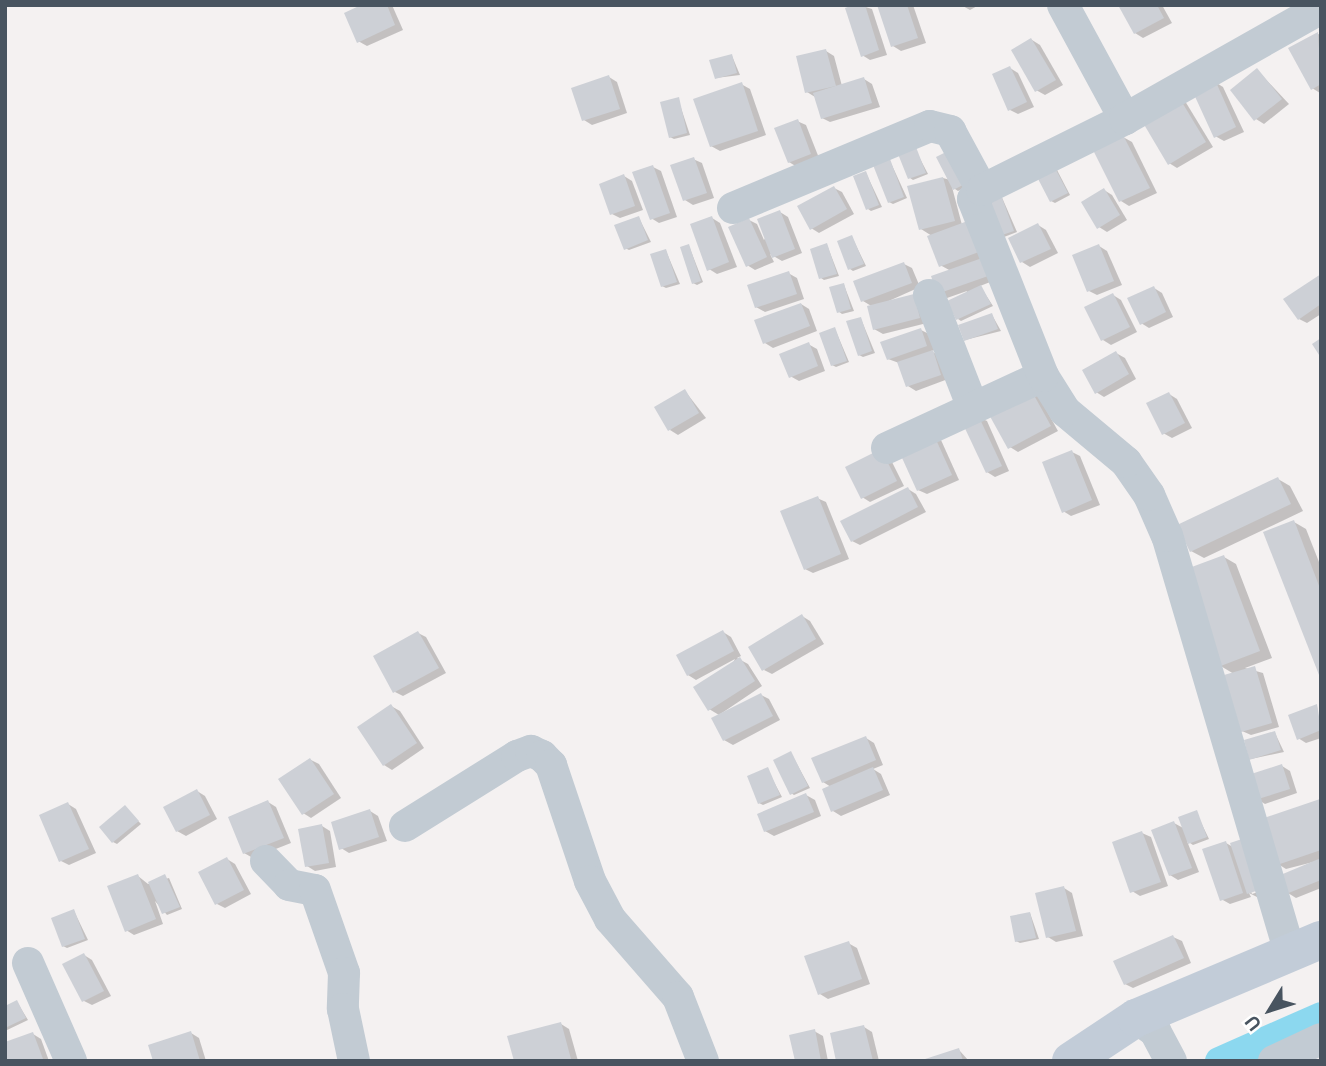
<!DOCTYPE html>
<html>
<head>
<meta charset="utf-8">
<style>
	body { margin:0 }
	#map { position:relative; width:1326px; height:1066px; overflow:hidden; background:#f4f1f1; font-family:"DM Sans",sans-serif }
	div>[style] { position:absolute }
	.shadow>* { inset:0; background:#0003 }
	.canal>* { height:28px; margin:-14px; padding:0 14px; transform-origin:14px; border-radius:14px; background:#8cd8ef }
	.building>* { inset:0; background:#cdd0d6 }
	.street>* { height:32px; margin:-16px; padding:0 16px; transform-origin:16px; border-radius:16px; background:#c2cbd3 }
	.secondary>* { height:38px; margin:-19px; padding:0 19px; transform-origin:19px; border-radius:19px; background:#c2ccd8 }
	span { translate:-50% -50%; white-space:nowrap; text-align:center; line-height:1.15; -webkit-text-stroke:5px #fff; paint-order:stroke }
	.frame { position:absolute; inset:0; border:7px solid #485460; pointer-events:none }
	.north { position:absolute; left:1235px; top:975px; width:70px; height:70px; -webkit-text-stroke:5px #fff; paint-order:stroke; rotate:232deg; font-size:19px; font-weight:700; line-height:28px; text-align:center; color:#485460 }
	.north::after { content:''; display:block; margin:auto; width:24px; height:32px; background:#485460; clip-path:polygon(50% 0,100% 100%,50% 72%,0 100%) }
</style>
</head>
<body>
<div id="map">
	<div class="shadow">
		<i style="clip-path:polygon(365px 5px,392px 5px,403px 30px,367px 46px,358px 41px)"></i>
		<i style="clip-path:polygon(859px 5px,872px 9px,887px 55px,870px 60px,862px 55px)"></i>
		<i style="clip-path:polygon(879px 5px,913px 5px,926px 43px,901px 51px,893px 46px)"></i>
		<i style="clip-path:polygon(961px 5px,979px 5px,970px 10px)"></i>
		<i style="clip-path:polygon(1120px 5px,1162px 5px,1172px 23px,1143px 38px,1135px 33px)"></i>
		<i style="clip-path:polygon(1318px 34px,1321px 35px,1320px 93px,1312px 88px)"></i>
		<i style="clip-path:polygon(1032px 40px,1040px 45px,1063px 85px,1045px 95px,1036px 90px)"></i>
		<i style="clip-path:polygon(826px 51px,834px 56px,842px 86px,864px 79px,872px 84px,880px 107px,830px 122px,822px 118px,815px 97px,807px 92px)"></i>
		<i style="clip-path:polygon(732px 56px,740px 75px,716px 78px)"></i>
		<i style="clip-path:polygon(1010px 68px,1018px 73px,1034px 107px,1018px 114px,1010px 110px)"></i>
		<i style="clip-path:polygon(1257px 70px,1289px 104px,1264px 124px,1256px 119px)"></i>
		<i style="clip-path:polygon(609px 77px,617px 82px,627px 113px,592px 125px,584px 120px)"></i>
		<i style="clip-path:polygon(1215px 82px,1223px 87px,1244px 132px,1224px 141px,1215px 136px)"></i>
		<i style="clip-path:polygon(741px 84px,750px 89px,766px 135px,720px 151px,711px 146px)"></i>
		<i style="clip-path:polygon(678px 99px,690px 135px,674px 139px,670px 137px)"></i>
		<i style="clip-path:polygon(1185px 101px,1213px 147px,1177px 168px,1169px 163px,1141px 117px)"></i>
		<i style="clip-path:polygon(797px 121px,806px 125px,819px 158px,797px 167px,789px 162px)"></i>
		<i style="clip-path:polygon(1123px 137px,1132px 142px,1157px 193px,1129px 206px,1121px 201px)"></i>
		<i style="clip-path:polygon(915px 149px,928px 174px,913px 180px,910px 178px)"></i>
		<i style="clip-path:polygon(693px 159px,702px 163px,714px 198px,693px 205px,685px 200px)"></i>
		<i style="clip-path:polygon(890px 161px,907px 198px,893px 204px,889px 202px)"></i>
		<i style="clip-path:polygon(653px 167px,661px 171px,677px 217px,659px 223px,651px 218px)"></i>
		<i style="clip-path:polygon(1056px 168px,1070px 195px,1055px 203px,1051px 201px)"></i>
		<i style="clip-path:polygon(866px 173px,882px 207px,871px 211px,868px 209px)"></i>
		<i style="clip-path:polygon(624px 176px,632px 181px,643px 210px,620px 218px,612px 214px)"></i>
		<i style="clip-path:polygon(943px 178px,969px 185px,958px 191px,952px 187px,962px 225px,998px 279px,980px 286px,993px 306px,961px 321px,958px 319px,967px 291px,947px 298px,938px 293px,951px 271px,940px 265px,932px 236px,921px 229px)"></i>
		<i style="clip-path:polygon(834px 188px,842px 192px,854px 214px,819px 233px,811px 228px)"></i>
		<i style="clip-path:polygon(1104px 190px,1112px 195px,1127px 220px,1107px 232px,1099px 227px)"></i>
		<i style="clip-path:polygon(1000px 193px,1017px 232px,1004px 237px)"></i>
		<i style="clip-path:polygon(780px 212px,788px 217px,802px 253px,782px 261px,770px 254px,774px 262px,755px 270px,747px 265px,749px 220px,757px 224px,764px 240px)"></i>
		<i style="clip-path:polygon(639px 218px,651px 242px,629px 250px,625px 248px)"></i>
		<i style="clip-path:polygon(712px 218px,720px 223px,737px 267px,717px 274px,709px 269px)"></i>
		<i style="clip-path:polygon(1038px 225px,1046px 230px,1058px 253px,1030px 267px,1022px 262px)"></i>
		<i style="clip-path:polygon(852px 237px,866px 266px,853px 271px,850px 269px)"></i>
		<i style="clip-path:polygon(827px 245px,839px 276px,824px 280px,821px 278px)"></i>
		<i style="clip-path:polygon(689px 246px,703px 282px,697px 285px,693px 283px)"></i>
		<i style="clip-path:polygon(1099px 246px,1107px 251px,1122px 285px,1097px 295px,1089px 291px)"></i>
		<i style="clip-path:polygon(666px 251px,680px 284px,666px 288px,662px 286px)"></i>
		<i style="clip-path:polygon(904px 264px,912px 268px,920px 287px,882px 304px,913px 296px,927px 323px,883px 334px,874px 329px,873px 307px,863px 301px)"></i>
		<i style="clip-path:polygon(788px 273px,797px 278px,804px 299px,765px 312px,756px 307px)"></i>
		<i style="clip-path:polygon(1321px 276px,1321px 314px,1307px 323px,1299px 319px)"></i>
		<i style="clip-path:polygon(844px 285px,854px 311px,842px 314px,838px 311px)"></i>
		<i style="clip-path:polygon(1154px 288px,1162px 293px,1173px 317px,1149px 328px,1141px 323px)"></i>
		<i style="clip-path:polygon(1113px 295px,1121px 300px,1137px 332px,1111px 345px,1103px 340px)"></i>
		<i style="clip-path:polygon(801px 304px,809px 309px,817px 331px,773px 348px,765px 343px)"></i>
		<i style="clip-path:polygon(992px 315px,1001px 331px,965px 340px)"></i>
		<i style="clip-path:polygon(861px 319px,875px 353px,863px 357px,859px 355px)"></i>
		<i style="clip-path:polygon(835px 329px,849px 362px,836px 367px,832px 365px)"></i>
		<i style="clip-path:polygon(921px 330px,929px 334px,935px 350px,931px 351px,941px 357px,948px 379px,916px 391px,908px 386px,899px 363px,888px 359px)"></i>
		<i style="clip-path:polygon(808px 344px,817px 349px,825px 371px,799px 381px,790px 376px)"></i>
		<i style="clip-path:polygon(1116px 353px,1125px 358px,1136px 379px,1104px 397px,1096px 392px)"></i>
		<i style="clip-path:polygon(685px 391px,706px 418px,678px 435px,670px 430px)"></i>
		<i style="clip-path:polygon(1169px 394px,1177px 399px,1192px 428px,1172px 438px,1163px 433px)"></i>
		<i style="clip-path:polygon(1038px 395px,1058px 431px,1018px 452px,1010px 447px,990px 412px)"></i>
		<i style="clip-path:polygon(978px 417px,987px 421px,1009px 471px,995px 477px,987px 472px)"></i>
		<i style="clip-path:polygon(941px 440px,959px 480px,927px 494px,918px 490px,900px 450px)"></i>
		<i style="clip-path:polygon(1072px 452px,1080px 456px,1100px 505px,1071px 516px,1063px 511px)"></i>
		<i style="clip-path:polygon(889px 456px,904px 486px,870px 502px,862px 497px)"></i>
		<i style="clip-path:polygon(1278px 479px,1290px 486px,1303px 511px,1204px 558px,1191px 551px)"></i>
		<i style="clip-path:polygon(908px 489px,916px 494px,926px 512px,860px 545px,852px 541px)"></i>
		<i style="clip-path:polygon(817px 498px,826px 502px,849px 559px,813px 573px,805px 569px)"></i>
		<i style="clip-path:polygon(1294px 522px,1306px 529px,1321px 567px,1321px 676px)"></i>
		<i style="clip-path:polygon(1224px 557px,1236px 564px,1272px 658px,1245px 668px,1263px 673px,1279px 727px,1251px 735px,1242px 731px,1234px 674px,1219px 665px)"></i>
		<i style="clip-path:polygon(802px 616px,810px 621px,824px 644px,772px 674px,764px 670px)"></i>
		<i style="clip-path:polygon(723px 632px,731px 637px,741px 656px,737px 658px,748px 664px,762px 686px,719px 715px,709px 709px,735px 659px,696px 680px,688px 675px)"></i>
		<i style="clip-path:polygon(418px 633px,426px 637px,446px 673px,403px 696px,395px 692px)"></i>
		<i style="clip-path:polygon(761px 695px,769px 699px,780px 720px,733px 745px,724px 740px)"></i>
		<i style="clip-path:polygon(391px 706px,400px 711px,424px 748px,392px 770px,384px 765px)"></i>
		<i style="clip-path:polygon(1317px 706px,1321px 738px,1306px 743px,1298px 738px)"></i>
		<i style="clip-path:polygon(1275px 733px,1284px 752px,1251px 759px)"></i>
		<i style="clip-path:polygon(866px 738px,874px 743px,883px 765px,873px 769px,881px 774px,890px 795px,841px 816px,833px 811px,831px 787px,823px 782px)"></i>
		<i style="clip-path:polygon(791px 753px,810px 788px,794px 795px,791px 793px)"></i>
		<i style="clip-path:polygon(311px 760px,319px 764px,341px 798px,311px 818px,303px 813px)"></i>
		<i style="clip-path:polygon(1282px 766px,1290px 771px,1297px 793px,1265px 804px,1257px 799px)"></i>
		<i style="clip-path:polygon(767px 769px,782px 797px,763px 805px,759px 803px)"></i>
		<i style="clip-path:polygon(197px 791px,205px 796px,217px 819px,186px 836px,177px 831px)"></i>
		<i style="clip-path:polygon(806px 795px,815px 800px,821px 816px,774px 836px,765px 831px)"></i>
		<i style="clip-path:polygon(1320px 801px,1321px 860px,1286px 869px,1278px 864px)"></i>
		<i style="clip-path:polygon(268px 802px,276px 807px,291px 843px,253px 858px,244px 853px)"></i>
		<i style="clip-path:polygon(68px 804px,76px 809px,96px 853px,69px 865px,61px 861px)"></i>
		<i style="clip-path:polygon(125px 807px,141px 824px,117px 844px,113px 842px)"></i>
		<i style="clip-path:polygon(370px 811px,378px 816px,387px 841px,349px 853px,341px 848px)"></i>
		<i style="clip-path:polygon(1196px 812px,1209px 839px,1193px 845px,1187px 841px,1199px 872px,1178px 880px,1170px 875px,1174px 823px,1185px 829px)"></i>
		<i style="clip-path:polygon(322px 826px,330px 831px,336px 867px,315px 871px,307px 866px)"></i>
		<i style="clip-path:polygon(1142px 833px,1151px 837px,1168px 886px,1140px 896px,1132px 891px)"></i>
		<i style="clip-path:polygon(1226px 843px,1233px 847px,1252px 894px,1270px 888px,1272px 893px,1257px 897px,1249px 893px,1251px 897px,1230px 904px,1221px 899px)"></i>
		<i style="clip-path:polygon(227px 859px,235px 864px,251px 894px,225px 908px,217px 904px)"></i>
		<i style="clip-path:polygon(1321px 860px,1321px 888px,1296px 898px,1288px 893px)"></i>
		<i style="clip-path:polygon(138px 876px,148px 884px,169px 878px,182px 909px,167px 915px,155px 901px,163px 924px,134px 935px,126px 930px)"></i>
		<i style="clip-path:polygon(1064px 888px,1072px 893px,1083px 936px,1056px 942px,1048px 937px)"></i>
		<i style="clip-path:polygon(74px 911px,88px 940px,67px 948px,63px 946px)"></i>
		<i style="clip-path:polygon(1030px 913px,1039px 939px,1020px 943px,1016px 941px)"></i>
		<i style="clip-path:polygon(1173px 937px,1182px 941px,1191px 963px,1133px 988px,1125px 984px)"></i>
		<i style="clip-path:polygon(848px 943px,857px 948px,870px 984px,828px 999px,820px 994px)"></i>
		<i style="clip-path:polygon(84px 955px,92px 960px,111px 996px,92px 1005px,84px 1001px)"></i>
		<i style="clip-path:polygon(17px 1002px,28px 1020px,5px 1031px,5px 1008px)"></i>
		<i style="clip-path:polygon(561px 1024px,569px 1029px,578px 1061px,516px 1061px)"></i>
		<i style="clip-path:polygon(864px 1027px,872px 1032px,879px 1061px,838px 1061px)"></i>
		<i style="clip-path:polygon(814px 1031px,823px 1036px,828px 1061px,797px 1061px)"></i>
		<i style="clip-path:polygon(191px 1033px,199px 1038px,206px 1061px,155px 1061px)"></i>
		<i style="clip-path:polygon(33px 1034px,41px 1039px,49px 1061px,5px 1061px)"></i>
		<i style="clip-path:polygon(959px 1050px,969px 1061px,926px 1061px)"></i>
	</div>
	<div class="canal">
		<i style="left:1219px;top:1061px;width:111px;rotate:-23.8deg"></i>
	</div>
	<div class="building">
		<i style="clip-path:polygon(361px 5px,387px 5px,395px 25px,357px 43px,344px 13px)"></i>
		<i style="clip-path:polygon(853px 5px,865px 5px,879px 50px,861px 57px,845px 8px)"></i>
		<i style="clip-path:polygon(877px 5px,907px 5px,918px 38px,891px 47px)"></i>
		<i style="clip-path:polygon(1118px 5px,1157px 5px,1164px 18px,1134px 34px)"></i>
		<i style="clip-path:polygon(1318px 32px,1321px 84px,1311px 90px,1288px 48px)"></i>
		<i style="clip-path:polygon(1031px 38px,1056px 80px,1035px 92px,1011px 50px)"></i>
		<i style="clip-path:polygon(826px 49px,836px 86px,805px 93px,796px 56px)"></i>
		<i style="clip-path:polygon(732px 54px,737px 73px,715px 79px,709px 60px)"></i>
		<i style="clip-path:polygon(1010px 66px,1027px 102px,1008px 111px,992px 74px)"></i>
		<i style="clip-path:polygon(1257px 68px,1282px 99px,1254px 121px,1230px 90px)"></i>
		<i style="clip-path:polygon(609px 75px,620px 109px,582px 121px,571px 88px)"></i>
		<i style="clip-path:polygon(864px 77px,872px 103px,821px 119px,813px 93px)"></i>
		<i style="clip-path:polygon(1215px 80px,1236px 127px,1214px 138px,1192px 90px)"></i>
		<i style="clip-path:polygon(742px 82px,758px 131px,710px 147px,693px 99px)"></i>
		<i style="clip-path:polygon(1177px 94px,1206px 142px,1168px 165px,1139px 116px)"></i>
		<i style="clip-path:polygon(679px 97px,687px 133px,669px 138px,660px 102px)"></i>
		<i style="clip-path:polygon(798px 119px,811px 154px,788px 163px,774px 128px)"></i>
		<i style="clip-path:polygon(1123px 135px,1150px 188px,1119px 202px,1093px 150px)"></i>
		<i style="clip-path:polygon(916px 147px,926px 173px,908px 179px,898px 154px)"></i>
		<i style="clip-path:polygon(950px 150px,967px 183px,953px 190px,936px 157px)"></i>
		<i style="clip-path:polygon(694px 157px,707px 193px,683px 201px,670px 165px)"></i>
		<i style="clip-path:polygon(890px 159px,904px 197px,888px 203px,873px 165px)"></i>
		<i style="clip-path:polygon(1053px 164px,1068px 193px,1050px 202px,1035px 173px)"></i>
		<i style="clip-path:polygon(653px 165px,670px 213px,650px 220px,632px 172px)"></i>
		<i style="clip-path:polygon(866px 171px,879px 205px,866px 210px,853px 176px)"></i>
		<i style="clip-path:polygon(624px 174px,635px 206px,610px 215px,599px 184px)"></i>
		<i style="clip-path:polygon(943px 177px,955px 221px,919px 230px,907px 186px)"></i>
		<i style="clip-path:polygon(834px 186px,847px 209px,810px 230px,797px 206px)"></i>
		<i style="clip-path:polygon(1104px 188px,1120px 215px,1097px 229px,1081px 202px)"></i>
		<i style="clip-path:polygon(1000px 192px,1014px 231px,999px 236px,985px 197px)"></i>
		<i style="clip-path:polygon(780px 210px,795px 249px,772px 258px,757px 219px)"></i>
		<i style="clip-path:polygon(639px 216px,648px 240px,624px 250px,614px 225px)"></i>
		<i style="clip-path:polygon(712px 216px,729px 262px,707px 271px,690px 224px)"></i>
		<i style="clip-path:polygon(749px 218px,767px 257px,746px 267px,728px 227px)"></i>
		<i style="clip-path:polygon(973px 219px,984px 250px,939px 267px,927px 236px)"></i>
		<i style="clip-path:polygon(1038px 223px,1051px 249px,1020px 263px,1008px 238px)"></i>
		<i style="clip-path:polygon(852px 235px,864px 264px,848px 270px,837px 241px)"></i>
		<i style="clip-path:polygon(827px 243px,837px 274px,819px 279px,810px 249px)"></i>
		<i style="clip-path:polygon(689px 244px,701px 281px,692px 284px,680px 247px)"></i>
		<i style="clip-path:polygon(1099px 244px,1114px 281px,1087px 292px,1072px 255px)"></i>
		<i style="clip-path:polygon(666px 249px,677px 282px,661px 287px,650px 254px)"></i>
		<i style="clip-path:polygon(985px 257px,991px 275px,937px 294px,931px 276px)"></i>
		<i style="clip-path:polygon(904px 262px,912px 283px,861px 302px,853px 281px)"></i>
		<i style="clip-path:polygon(789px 271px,797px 294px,755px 308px,747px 285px)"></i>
		<i style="clip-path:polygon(1321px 274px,1321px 304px,1298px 320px,1283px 299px)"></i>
		<i style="clip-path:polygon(844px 283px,851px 309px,837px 313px,829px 287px)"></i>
		<i style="clip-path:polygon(981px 285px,991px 304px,956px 320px,947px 301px)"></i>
		<i style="clip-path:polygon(1154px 286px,1166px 312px,1140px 325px,1127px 298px)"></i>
		<i style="clip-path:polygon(1113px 293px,1130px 327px,1101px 341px,1084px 307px)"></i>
		<i style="clip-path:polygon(914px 294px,920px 318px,873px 330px,867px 306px)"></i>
		<i style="clip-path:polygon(801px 303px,810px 326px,763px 344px,754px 320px)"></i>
		<i style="clip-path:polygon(992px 313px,998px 329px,964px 341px,958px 325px)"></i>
		<i style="clip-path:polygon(861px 317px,872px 351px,858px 356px,846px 321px)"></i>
		<i style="clip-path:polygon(835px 327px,847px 361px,831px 366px,819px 333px)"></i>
		<i style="clip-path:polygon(921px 328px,927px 346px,887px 360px,880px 342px)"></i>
		<i style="clip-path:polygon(1321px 338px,1321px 358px,1312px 344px)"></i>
		<i style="clip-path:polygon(809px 342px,818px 366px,789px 378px,779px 354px)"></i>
		<i style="clip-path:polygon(933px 350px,941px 375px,906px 387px,897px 362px)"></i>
		<i style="clip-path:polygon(1116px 351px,1129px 374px,1095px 394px,1082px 370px)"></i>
		<i style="clip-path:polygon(1030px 388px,1051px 426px,1008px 449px,987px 411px)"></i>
		<i style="clip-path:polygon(685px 389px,699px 413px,668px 431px,654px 407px)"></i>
		<i style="clip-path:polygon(1169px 392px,1185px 423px,1162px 435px,1146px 403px)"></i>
		<i style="clip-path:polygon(978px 415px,1002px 466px,986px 473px,962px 422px)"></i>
		<i style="clip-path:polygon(933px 433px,952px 475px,917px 491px,898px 449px)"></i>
		<i style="clip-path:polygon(881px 449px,897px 481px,861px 499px,845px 467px)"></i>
		<i style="clip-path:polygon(1072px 450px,1092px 500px,1062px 513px,1042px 462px)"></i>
		<i style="clip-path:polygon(1278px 477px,1291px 504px,1190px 552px,1177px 525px)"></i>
		<i style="clip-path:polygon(908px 487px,918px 507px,851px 542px,840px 521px)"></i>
		<i style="clip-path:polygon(818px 496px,841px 554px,804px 570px,780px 511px)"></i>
		<i style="clip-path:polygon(1294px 520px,1321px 591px,1321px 680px,1263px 532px)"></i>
		<i style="clip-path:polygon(1224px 555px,1260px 651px,1218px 667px,1181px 571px)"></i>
		<i style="clip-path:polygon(802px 614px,816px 639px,762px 671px,748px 647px)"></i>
		<i style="clip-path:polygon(723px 630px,734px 651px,687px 676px,676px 655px)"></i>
		<i style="clip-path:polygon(418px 631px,439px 668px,393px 693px,373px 656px)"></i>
		<i style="clip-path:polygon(740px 657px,755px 681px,708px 711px,693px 687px)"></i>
		<i style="clip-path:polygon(1255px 666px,1272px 723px,1241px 732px,1224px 675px)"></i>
		<i style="clip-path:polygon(761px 693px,773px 716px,723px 741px,711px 718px)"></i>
		<i style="clip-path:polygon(391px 704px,417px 743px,383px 766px,357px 727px)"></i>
		<i style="clip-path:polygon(1317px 704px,1321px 730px,1297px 740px,1288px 715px)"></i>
		<i style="clip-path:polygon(1275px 731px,1281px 750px,1249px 760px,1244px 740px)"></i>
		<i style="clip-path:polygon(866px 736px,876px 760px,822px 783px,811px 758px)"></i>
		<i style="clip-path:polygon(791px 751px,808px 786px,790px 795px,773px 760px)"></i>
		<i style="clip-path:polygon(310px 758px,334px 794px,302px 815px,278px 779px)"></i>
		<i style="clip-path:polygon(1282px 764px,1290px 789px,1255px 800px,1248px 775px)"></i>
		<i style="clip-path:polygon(768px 767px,780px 795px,758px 804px,747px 776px)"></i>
		<i style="clip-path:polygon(873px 767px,883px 790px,831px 812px,822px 789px)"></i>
		<i style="clip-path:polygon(197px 789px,210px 815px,176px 832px,163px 807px)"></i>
		<i style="clip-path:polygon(806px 793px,814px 812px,764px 832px,757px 814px)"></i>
		<i style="clip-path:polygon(1320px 799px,1321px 850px,1277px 865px,1261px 819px)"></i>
		<i style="clip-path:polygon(268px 800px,284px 838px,243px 854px,228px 817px)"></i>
		<i style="clip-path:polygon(68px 802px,89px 849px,59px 862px,39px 815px)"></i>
		<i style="clip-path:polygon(125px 805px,139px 821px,112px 843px,99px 827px)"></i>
		<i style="clip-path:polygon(370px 809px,379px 837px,339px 850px,331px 822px)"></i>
		<i style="clip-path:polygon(1197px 810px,1207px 837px,1188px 844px,1178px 817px)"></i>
		<i style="clip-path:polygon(1174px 821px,1192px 868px,1169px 876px,1151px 830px)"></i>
		<i style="clip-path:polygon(322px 824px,329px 863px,305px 867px,298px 829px)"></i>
		<i style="clip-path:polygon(1142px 831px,1161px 882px,1130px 893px,1112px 842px)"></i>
		<i style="clip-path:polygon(1248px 837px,1265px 888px,1247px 894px,1230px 843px)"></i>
		<i style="clip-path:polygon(1226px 841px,1243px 893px,1220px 901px,1202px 849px)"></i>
		<i style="clip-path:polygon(227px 857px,244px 890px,215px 905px,198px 872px)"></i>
		<i style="clip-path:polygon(1321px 858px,1321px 880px,1286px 894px,1278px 876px)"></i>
		<i style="clip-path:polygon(138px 874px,156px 919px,125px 932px,107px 886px)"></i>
		<i style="clip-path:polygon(165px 874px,180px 907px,162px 914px,148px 882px)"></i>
		<i style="clip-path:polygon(1064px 886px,1076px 931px,1046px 938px,1035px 893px)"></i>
		<i style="clip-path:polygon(74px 909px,85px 939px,62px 947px,51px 918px)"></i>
		<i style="clip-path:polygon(1030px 912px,1036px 938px,1015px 942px,1010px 916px)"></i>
		<i style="clip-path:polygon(1173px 935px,1184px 958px,1124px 985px,1113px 961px)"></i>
		<i style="clip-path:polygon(849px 941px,862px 979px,818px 995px,804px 956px)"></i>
		<i style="clip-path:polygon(84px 953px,104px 991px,82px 1002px,62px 964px)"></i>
		<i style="clip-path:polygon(17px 1000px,26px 1018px,5px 1028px,5px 1006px)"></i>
		<i style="clip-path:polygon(561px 1022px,571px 1059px,514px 1061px,507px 1036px)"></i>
		<i style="clip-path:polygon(864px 1025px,873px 1061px,836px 1061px,830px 1033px)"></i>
		<i style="clip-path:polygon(815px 1029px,821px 1061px,795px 1061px,789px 1035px)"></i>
		<i style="clip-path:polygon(191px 1031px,200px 1061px,153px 1061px,148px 1045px)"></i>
		<i style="clip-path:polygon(33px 1032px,43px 1059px,5px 1061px,5px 1042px)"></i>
		<i style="clip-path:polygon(959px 1048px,963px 1061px,922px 1061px,922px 1060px)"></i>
	</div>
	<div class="street">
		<i style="left:1063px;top:5px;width:130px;rotate:61.5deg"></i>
		<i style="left:733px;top:208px;width:213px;rotate:-22.6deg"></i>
		<i style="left:930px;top:126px;width:21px;rotate:14deg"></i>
		<i style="left:950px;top:131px;width:67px;rotate:61.5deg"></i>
		<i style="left:929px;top:295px;width:121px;rotate:68.7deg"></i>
		<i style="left:887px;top:448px;width:172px;rotate:-24.8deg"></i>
		<i style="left:405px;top:826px;width:132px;rotate:-32deg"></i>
		<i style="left:517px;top:756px;width:15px;rotate:-20deg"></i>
		<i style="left:531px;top:751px;width:12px;rotate:24deg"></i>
		<i style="left:542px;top:756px;width:13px;rotate:45deg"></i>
		<i style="left:551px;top:765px;width:122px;rotate:71.4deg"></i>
		<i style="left:590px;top:881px;width:43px;rotate:62.2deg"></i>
		<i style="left:610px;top:919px;width:103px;rotate:48.9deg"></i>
		<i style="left:678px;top:997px;width:69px;rotate:68.7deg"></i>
		<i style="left:266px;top:861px;width:33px;rotate:46deg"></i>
		<i style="left:289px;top:885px;width:26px;rotate:11deg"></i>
		<i style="left:315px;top:890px;width:88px;rotate:70.7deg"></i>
		<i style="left:344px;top:973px;width:36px;rotate:92deg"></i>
		<i style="left:343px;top:1009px;width:53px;rotate:78.1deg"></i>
		<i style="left:1290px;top:953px;width:435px;rotate:-106.4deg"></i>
		<i style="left:1167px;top:536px;width:45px;rotate:-113.7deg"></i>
		<i style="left:1149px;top:495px;width:40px;rotate:-124.9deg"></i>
		<i style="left:1126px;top:462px;width:80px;rotate:-140.1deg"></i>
		<i style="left:1065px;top:411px;width:41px;rotate:-122.2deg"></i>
		<i style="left:1043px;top:376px;width:190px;rotate:-111.6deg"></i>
		<i style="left:973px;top:199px;width:13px;rotate:-45deg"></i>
		<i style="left:982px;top:190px;width:160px;rotate:-26.4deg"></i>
		<i style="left:1125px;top:119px;width:225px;rotate:-29.5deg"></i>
		<i style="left:28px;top:963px;width:107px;rotate:66.3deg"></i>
		<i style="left:1136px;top:1018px;width:23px;rotate:34deg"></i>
		<i style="left:1155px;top:1031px;width:34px;rotate:62deg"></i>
		<i style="left:1274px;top:1061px;width:52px;rotate:-25.1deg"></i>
	</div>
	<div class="secondary">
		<i style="left:1071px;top:1061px;width:78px;rotate:-33.5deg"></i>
		<i style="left:1136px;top:1018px;width:201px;rotate:-22.9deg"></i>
	</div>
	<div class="frame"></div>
	<div class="north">U</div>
</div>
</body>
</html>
